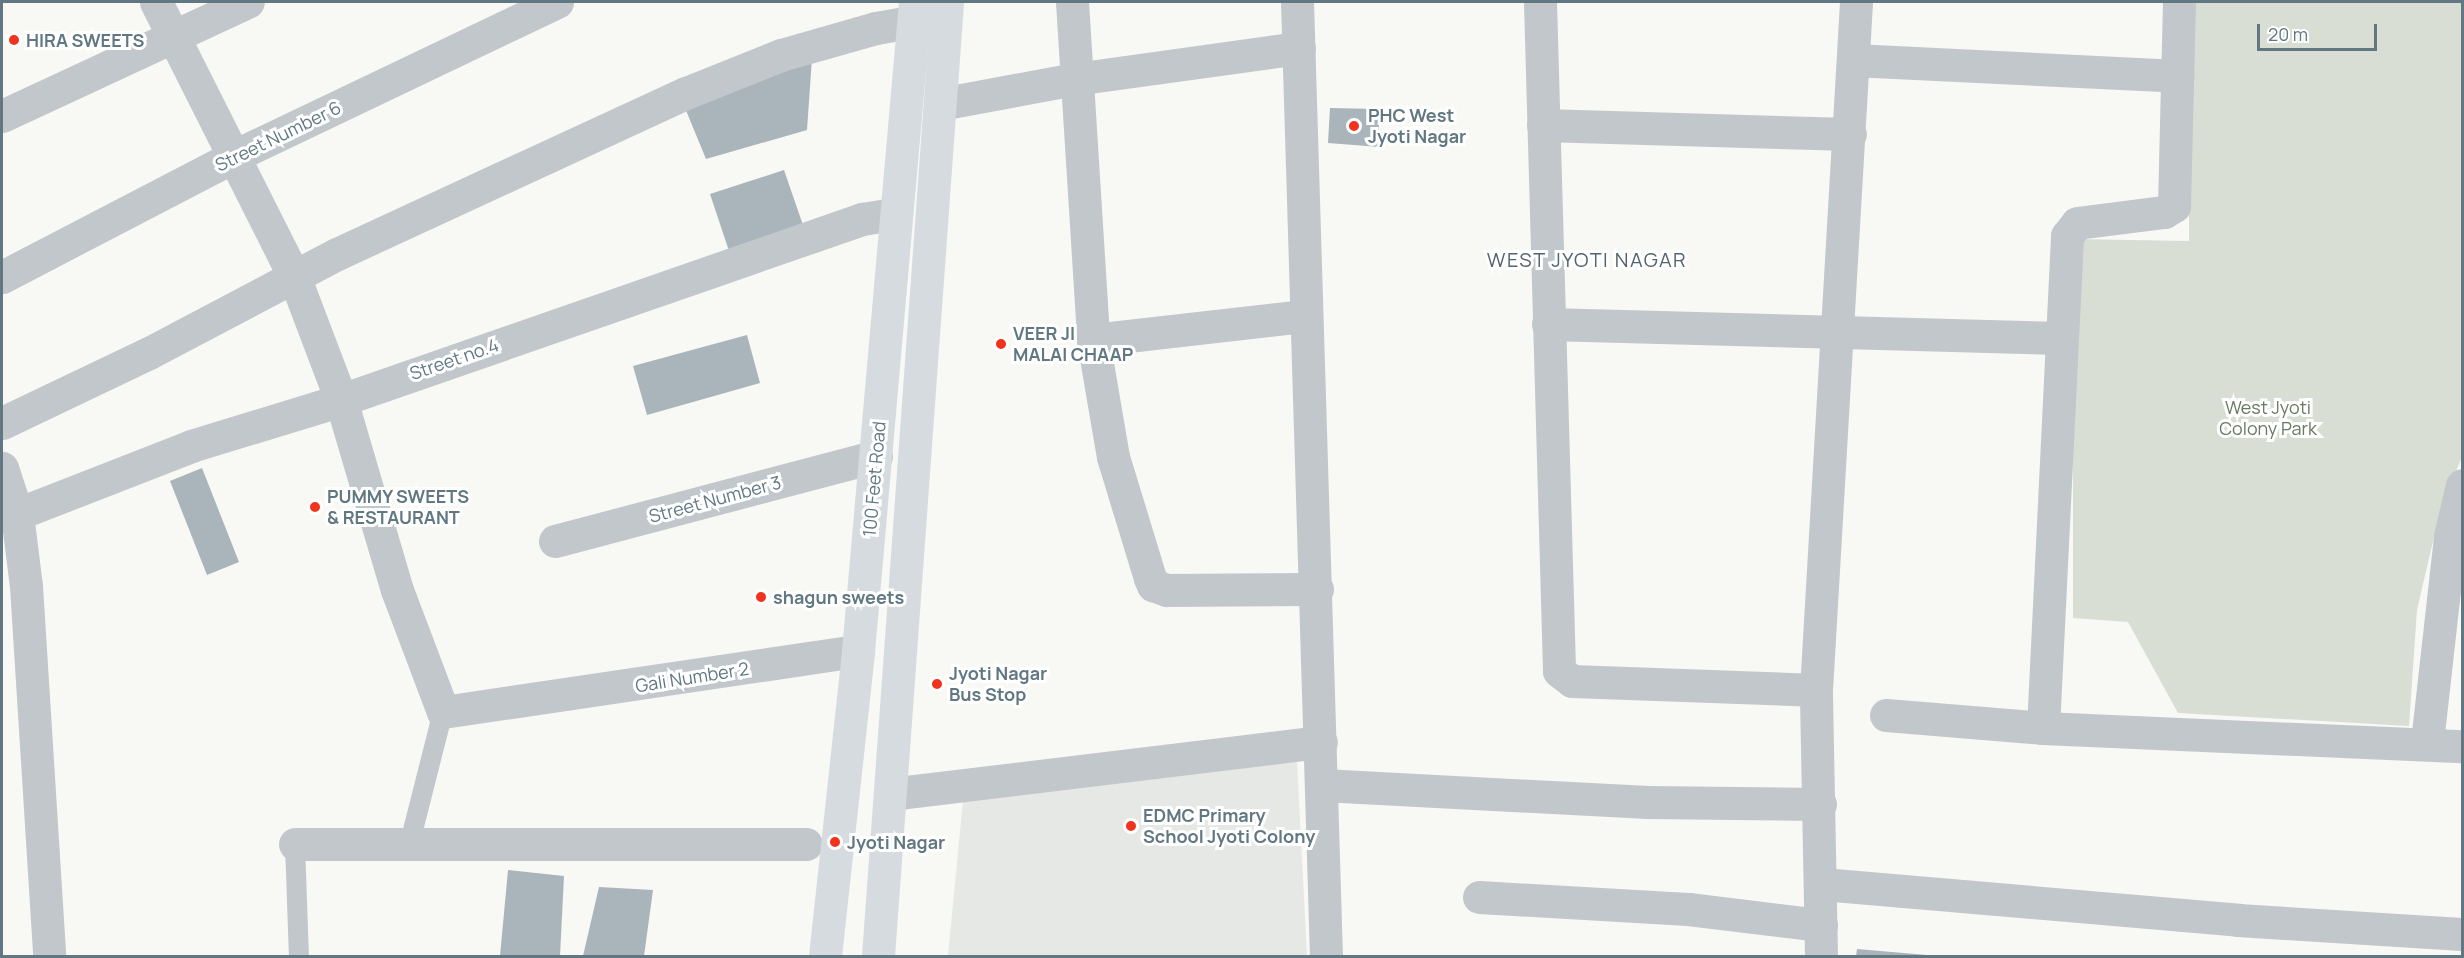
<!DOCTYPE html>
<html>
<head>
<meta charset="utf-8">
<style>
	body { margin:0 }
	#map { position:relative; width:2464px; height:958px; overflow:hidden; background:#f8f8f5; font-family:Manrope,sans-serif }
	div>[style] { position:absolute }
	.built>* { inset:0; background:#e6e8e6 }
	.green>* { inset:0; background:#d9ded4 }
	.building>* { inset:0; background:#a9b5ba }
	.lane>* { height:20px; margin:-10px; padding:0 10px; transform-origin:10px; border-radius:10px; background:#c1c7ca }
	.street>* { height:33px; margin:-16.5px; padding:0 16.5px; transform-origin:16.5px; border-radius:16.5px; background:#c1c7ca }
	.secondary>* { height:33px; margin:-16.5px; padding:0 16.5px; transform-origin:16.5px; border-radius:16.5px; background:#d5dbde }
	.dots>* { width:16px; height:16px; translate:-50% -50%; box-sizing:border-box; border:3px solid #fff; border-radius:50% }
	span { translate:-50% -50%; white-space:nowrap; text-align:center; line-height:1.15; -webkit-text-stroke:6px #fff; paint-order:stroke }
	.poi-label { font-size:18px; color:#617883; font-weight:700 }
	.left { translate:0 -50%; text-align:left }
	.street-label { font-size:18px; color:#617883 }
	.park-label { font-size:18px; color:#687a60 }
	.neighbourhood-label { font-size:20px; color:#53656d; letter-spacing:1.5px }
	.frame { position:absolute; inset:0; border:3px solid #617883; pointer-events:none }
	.scale { position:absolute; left:2257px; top:24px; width:120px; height:27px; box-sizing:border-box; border:3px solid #617883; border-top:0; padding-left:8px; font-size:18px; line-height:21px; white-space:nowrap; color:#617883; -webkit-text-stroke:4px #fff; paint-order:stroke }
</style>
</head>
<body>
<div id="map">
	<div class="built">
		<i style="clip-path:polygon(1297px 762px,1307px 956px,948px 956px,964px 790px)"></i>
	</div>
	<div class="green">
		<i style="clip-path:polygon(2189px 2px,2462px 2px,2462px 457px,2441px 507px,2417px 610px,2409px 726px,2178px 713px,2128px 622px,2073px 618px,2073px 239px,2189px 241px)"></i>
	</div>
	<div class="building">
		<i style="clip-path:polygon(812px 58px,807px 130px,706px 159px,685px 108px)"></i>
		<i style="clip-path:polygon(1330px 108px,1378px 109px,1380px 147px,1328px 143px)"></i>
		<i style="clip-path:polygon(784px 170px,804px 228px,730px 254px,710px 194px)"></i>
		<i style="clip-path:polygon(747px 335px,760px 383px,647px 415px,633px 366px)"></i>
		<i style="clip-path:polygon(202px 468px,239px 562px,207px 575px,170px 481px)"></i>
		<i style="clip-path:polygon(508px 870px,564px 876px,560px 956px,500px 956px)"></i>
		<i style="clip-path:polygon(599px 887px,653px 890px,644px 956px,583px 956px)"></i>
		<i style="clip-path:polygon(1857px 949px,1927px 955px,1927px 956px,1856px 956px)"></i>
	</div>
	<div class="lane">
		<i style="left:295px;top:844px;width:112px;rotate:88deg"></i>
		<i style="left:409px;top:846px;width:138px;rotate:-75.8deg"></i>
	</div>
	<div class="street">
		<i style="left:156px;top:2px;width:307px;rotate:63.3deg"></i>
		<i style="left:294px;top:276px;width:133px;rotate:69.2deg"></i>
		<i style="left:341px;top:400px;width:198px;rotate:73.6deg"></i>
		<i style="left:397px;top:590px;width:130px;rotate:69.3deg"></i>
		<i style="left:443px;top:712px;width:419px;rotate:-8.4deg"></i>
		<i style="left:1072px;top:2px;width:339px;rotate:86.4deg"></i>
		<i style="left:1093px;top:340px;width:119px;rotate:80.3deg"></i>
		<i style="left:1113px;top:457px;width:127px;rotate:73deg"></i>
		<i style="left:1150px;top:578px;width:8px;rotate:67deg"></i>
		<i style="left:1153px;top:585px;width:15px;rotate:20deg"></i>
		<i style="left:1167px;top:590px;width:150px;rotate:-0.4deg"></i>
		<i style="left:1297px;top:2px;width:954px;rotate:88.26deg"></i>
		<i style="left:1540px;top:2px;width:669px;rotate:88.37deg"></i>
		<i style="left:1559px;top:671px;width:16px;rotate:38deg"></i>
		<i style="left:1572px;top:681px;width:244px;rotate:2.1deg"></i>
		<i style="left:1853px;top:60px;width:325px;rotate:2.8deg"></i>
		<i style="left:940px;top:104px;width:137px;rotate:-10.5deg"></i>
		<i style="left:1075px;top:79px;width:226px;rotate:-7.9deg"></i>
		<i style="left:2px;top:116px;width:271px;rotate:-24.9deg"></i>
		<i style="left:1543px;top:125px;width:307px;rotate:1.7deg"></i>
		<i style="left:2px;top:277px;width:262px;rotate:-27.5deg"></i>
		<i style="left:234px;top:156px;width:358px;rotate:-25.5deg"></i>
		<i style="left:1548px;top:324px;width:514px;rotate:1.56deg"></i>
		<i style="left:1093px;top:340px;width:213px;rotate:-6.5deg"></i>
		<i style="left:2px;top:423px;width:163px;rotate:-25.5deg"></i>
		<i style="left:149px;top:353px;width:212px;rotate:-27.8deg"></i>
		<i style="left:337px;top:254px;width:384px;rotate:-24.8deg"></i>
		<i style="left:686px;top:93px;width:102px;rotate:-21.8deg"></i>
		<i style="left:781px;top:55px;width:99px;rotate:-15.9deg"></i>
		<i style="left:876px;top:28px;width:39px;rotate:-10deg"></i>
		<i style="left:2px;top:468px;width:48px;rotate:71.9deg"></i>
		<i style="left:17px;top:514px;width:73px;rotate:82.9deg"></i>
		<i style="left:26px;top:586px;width:371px;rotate:86.4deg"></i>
		<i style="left:17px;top:514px;width:187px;rotate:-21.3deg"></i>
		<i style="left:191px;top:446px;width:157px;rotate:-17deg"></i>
		<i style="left:341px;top:400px;width:552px;rotate:-19.16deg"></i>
		<i style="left:862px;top:219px;width:33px;rotate:-9deg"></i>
		<i style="left:555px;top:541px;width:332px;rotate:-14.8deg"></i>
		<i style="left:1886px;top:715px;width:158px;rotate:4.7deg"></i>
		<i style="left:2043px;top:728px;width:419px;rotate:2.5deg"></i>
		<i style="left:2043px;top:728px;width:493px;rotate:-87.2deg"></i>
		<i style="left:2067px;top:236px;width:16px;rotate:-52deg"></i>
		<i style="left:2077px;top:223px;width:88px;rotate:-7.2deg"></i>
		<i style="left:2164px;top:212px;width:12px;rotate:-31deg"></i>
		<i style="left:2174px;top:206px;width:204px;rotate:-88.6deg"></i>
		<i style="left:2427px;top:742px;width:207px;rotate:-83.6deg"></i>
		<i style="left:2450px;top:536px;width:52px;rotate:-76.8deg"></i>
		<i style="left:1322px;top:785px;width:326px;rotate:3deg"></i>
		<i style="left:1648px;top:802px;width:172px;rotate:0.7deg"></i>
		<i style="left:890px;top:794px;width:434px;rotate:-6.9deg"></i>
		<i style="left:295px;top:844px;width:511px"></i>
		<i style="left:1822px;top:884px;width:418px;rotate:4.9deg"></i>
		<i style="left:2238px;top:920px;width:224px;rotate:3.6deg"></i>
		<i style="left:1479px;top:897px;width:209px;rotate:3.3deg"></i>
		<i style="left:1688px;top:909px;width:134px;rotate:6.9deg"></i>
		<i style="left:1821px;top:956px;width:266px;rotate:-91.1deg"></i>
		<i style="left:1816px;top:690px;width:689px;rotate:-86.67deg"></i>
	</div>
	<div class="secondary">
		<i style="left:825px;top:956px;width:307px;rotate:-83.8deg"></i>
		<i style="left:858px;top:651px;width:651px;rotate:-84.98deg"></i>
		<i style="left:878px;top:956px;width:956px;rotate:-85.86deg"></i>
	</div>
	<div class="dots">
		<i style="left:14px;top:40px;background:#f1321c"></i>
		<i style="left:1354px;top:126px;background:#f1321c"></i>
		<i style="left:1001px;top:344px;background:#f1321c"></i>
		<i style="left:315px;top:507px;background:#f1321c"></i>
		<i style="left:761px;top:597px;background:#f1321c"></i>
		<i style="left:937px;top:684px;background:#f1321c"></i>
		<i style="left:1131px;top:826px;background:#f1321c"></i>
		<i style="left:835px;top:842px;background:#f1321c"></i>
	</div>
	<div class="poi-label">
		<span class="left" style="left:26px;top:40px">HIRA SWEETS</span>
		<span class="left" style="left:1368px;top:126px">PHC West<br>Jyoti Nagar</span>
		<span class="left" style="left:1013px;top:344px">VEER JI<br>MALAI CHAAP</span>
		<span class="left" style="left:327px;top:507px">PUMMY SWEETS<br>&amp; RESTAURANT</span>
		<span class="left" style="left:773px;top:597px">shagun sweets</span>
		<span class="left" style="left:949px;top:684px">Jyoti Nagar<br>Bus Stop</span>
		<span class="left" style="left:1143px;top:826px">EDMC Primary<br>School Jyoti Colony</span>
		<span class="left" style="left:847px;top:842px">Jyoti Nagar</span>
	</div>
	<div class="street-label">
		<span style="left:278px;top:136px;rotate:-26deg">Street Number 6</span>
		<span style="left:454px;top:359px;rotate:-19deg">Street no.4</span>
		<span style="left:874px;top:479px;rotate:-85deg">100 Feet Road</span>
		<span style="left:715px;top:499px;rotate:-15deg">Street Number 3</span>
		<span style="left:692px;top:677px;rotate:-9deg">Gali Number 2</span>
	</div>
	<div class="park-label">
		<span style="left:2268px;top:418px">West Jyoti<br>Colony Park</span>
	</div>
	<div class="neighbourhood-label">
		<span style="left:1587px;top:259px">WEST JYOTI NAGAR</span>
	</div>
	<div class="frame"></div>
	<div class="scale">20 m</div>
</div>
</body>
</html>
